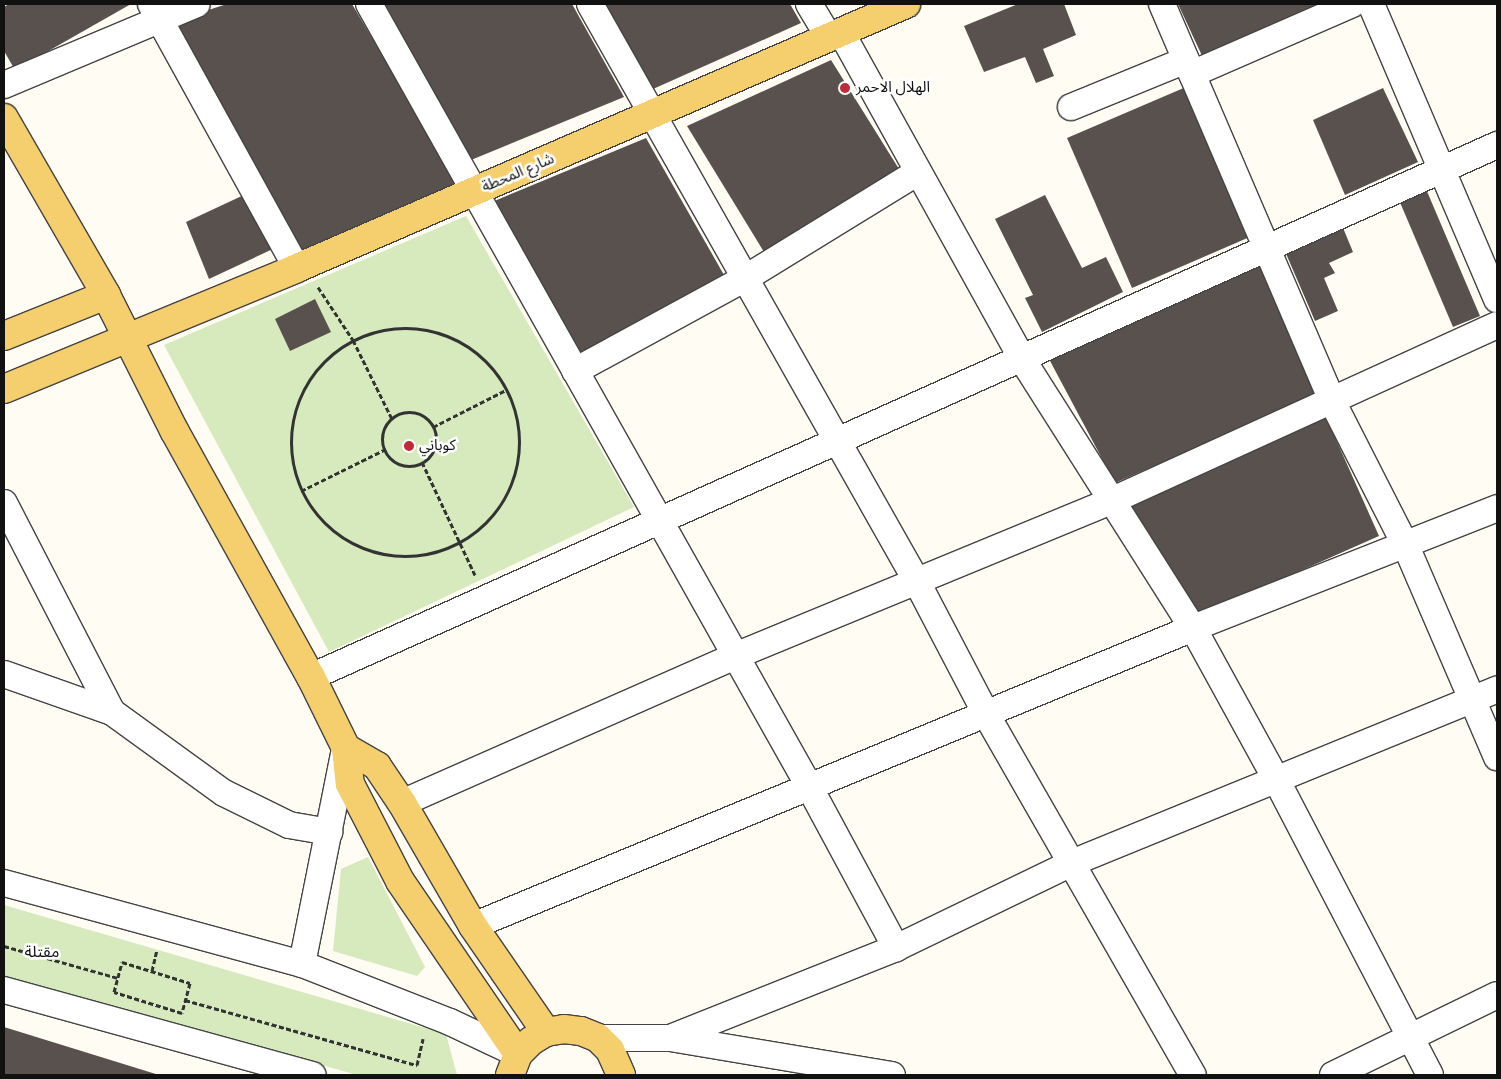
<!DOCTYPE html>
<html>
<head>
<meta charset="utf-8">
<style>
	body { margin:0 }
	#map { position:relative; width:1501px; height:1079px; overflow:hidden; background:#fffcf4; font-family:"Roboto Serif","Noto Sans Arabic",serif }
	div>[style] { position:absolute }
	.green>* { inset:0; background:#d6eabd }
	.building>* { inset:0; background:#59514d }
	.path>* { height:3px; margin-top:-1.5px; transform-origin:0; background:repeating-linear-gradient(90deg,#333 0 5px,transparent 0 7.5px) }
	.path>.ring { margin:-1.5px; padding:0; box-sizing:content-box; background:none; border:3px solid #333; border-radius:50% }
	.roads { filter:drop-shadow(1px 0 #444) drop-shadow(-1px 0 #444) drop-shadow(0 1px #444) drop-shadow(0 -1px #444) }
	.minor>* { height:26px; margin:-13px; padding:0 13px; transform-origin:13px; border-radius:13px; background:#fff }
	.major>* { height:28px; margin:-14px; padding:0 14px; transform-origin:14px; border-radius:14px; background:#f5cf6e }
	.dots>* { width:14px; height:14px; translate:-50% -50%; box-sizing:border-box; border:2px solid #fff; border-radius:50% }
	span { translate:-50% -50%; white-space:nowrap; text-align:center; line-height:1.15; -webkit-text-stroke:5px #fff; paint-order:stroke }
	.poi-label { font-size:15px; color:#111 }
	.left { translate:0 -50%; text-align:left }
	.street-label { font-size:15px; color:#111 }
	.neighbourhood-label { font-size:16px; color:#111 }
	.frame { position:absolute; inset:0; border:5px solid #111; pointer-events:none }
</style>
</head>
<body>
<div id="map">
	<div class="green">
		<i style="clip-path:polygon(466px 216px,634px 507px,329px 652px,164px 345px)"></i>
		<i style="clip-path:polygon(368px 857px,425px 967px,417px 976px,333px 951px,341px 869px)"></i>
		<i style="clip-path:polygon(4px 905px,446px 1034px,457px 1075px,357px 1075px,4px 976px)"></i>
	</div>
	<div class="building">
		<i style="clip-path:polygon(9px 4px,131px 4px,15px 70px,4px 51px,4px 7px)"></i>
		<i style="clip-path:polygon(227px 4px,352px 4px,457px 182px,306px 256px,171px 22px)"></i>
		<i style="clip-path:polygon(385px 4px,572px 4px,624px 97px,471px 160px)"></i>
		<i style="clip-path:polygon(605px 4px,790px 4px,801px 23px,653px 89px)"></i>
		<i style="clip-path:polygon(1018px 4px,1064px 4px,1076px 35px,1043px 49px,1054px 76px,1036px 83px,1025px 57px,984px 72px,964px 26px)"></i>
		<i style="clip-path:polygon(1178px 4px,1322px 4px,1204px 60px)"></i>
		<i style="clip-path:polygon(831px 60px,899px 169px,764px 252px,687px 126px)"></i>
		<i style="clip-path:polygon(1186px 87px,1252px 236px,1132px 288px,1067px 138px)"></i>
		<i style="clip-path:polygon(1383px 88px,1418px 162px,1345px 195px,1313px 120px)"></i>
		<i style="clip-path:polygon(646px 138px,728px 282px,580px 353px,492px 202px)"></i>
		<i style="clip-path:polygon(1426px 189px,1480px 316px,1453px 327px,1399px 200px)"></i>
		<i style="clip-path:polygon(246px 194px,277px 247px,209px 279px,186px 222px)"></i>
		<i style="clip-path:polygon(1045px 195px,1082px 268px,1106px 257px,1123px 292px,1042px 332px,1025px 298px,1033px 295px,995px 219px)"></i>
		<i style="clip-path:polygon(1341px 223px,1353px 252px,1329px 263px,1335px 273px,1324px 278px,1338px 311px,1315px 321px,1284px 249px)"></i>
		<i style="clip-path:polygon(1261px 264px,1318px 394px,1115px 483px,1049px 359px)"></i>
		<i style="clip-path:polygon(315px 299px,331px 332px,290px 351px,275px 319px)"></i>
		<i style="clip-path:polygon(1326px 417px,1379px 536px,1198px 616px,1128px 504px)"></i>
		<i style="clip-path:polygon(4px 1027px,159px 1075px,4px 1075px)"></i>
	</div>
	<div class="path">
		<i style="left:318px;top:287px;width:64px;rotate:56.6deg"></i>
		<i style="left:353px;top:340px;width:88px;rotate:63.7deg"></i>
		<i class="ring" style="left:291px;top:328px;width:225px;height:225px"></i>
		<i class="ring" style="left:382px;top:412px;width:51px;height:51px"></i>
		<i style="left:433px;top:427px;width:82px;rotate:-26.9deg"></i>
		<i style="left:422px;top:462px;width:125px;rotate:64.9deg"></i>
		<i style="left:301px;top:491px;width:95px;rotate:-26.3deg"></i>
		<i style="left:4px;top:946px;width:118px;rotate:15.7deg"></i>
		<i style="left:122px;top:962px;width:71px;rotate:17.2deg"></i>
		<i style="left:190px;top:983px;width:31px;rotate:105deg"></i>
		<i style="left:182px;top:1013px;width:71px;rotate:-162.8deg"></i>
		<i style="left:114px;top:992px;width:31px;rotate:-75deg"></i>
		<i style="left:152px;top:971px;width:22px;rotate:-77deg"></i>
		<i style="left:185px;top:1000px;width:241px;rotate:15.7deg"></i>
		<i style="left:417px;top:1065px;width:27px;rotate:-77deg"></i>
	</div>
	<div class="roads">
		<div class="minor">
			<i style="left:151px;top:4px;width:302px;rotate:61.1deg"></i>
			<i style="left:369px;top:4px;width:900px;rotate:60.64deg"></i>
			<i style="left:810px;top:788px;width:182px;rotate:61.7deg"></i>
			<i style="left:590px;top:4px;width:662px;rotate:60.49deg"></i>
			<i style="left:916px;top:580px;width:151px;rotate:62.4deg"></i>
			<i style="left:986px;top:714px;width:416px;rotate:60.2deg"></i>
			<i style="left:809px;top:4px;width:39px;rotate:59deg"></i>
			<i style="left:1162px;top:4px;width:430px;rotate:66.8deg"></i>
			<i style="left:1331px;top:399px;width:165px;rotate:63deg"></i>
			<i style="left:1406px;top:546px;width:230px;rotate:66.7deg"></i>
			<i style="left:1371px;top:4px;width:321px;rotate:66.9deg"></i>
			<i style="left:841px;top:32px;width:374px;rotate:61deg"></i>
			<i style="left:1022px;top:359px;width:319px;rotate:57.6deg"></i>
			<i style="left:1193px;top:628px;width:175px;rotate:61.2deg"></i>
			<i style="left:1277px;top:781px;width:331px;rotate:62.5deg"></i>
			<i style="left:1192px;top:74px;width:175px;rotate:-23.6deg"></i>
			<i style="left:4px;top:85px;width:209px;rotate:-22.8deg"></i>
			<i style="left:1071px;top:107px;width:124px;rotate:-22.2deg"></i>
			<i style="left:575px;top:371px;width:192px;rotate:-28.6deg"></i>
			<i style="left:744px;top:279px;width:204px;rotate:-31.6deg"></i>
			<i style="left:4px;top:503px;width:235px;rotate:62.7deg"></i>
			<i style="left:112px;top:712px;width:114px;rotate:-160.6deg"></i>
			<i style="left:311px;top:677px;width:1300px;rotate:-24.16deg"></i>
			<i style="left:112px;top:712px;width:138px;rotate:35.9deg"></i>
			<i style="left:224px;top:793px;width:72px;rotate:26.2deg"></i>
			<i style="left:289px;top:825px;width:41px;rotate:9.9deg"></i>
			<i style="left:402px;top:803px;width:364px;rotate:-23.8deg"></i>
			<i style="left:735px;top:656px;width:409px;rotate:-22.4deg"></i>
			<i style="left:1113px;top:500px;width:422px;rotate:-24.5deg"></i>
			<i style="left:4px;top:883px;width:309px;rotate:15.2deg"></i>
			<i style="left:302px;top:964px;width:159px;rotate:21.4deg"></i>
			<i style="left:450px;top:1022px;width:75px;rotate:25.2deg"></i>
			<i style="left:473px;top:926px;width:779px;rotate:-22.48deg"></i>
			<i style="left:1193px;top:628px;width:327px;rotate:-21.5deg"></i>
			<i style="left:302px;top:964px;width:214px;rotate:-78.7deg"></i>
			<i style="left:4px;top:990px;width:320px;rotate:15.4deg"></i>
			<i style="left:598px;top:1038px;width:72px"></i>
			<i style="left:670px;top:1038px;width:225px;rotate:9.5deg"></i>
			<i style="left:670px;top:1038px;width:243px;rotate:-21.7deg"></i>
			<i style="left:896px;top:948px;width:198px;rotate:-25.8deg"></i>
			<i style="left:1074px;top:862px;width:457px;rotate:-22.2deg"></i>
			<i style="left:1333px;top:1075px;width:182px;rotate:-26deg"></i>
		</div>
		<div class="major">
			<i style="left:4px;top:118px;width:204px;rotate:60deg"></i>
			<i style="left:106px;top:295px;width:153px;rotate:63.3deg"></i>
			<i style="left:175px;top:432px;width:280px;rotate:61deg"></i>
			<i style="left:311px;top:677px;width:79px;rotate:63.8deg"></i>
			<i style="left:346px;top:748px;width:36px;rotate:84deg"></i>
			<i style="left:350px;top:784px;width:109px;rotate:62.7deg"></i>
			<i style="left:400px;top:881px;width:209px;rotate:55.7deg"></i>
			<i style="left:4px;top:336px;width:110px;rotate:-21.9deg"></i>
			<i style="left:4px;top:389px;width:317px;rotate:-22.4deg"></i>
			<i style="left:297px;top:268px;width:664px;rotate:-23.44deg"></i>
			<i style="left:346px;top:748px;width:36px;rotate:30deg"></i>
			<i style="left:377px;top:766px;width:45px;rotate:56deg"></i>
			<i style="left:402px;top:803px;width:142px;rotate:60deg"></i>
			<i style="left:473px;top:926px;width:129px;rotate:55.4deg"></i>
			<i style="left:510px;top:1075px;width:22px;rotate:-69deg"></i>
			<i style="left:518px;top:1054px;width:18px;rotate:-45deg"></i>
			<i style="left:531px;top:1041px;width:17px;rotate:-31deg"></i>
			<i style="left:546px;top:1032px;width:18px;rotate:-9deg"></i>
			<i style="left:564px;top:1029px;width:17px;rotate:7deg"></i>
			<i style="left:581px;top:1031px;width:18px;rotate:22deg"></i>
			<i style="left:598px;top:1038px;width:17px;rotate:45deg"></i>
			<i style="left:610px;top:1050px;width:27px;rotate:66deg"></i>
		</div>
	</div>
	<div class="dots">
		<i style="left:845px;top:88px;background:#bf2a36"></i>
		<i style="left:409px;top:446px;background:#bf2a36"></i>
	</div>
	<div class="poi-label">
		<span class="left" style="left:856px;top:88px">الهلال الاحمر</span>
		<span class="left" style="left:419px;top:446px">كوباني</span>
	</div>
	<div class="street-label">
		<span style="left:518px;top:173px;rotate:-23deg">شارع المحطة</span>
	</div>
	<div class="neighbourhood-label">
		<span style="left:42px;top:952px">مقتلة</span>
	</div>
	<div class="frame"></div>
</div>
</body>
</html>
